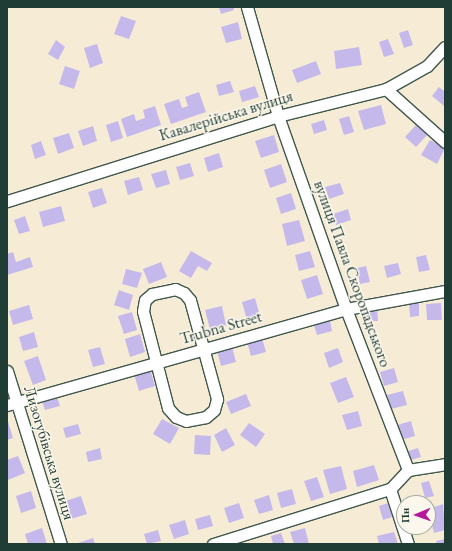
<!DOCTYPE html>
<html>
<head>
<meta charset="utf-8">
<style>
	body { margin:0 }
	#map { position:relative; width:452px; height:551px; overflow:hidden; background:#f6ecd6; font-family:"EB Garamond",serif }
	div>[style] { position:absolute }
	.building>* { inset:0; background:#c5b9ec }
	.roads { filter:drop-shadow(1px 0 #3f574c) drop-shadow(-1px 0 #3f574c) drop-shadow(0 1px #3f574c) drop-shadow(0 -1px #3f574c) }
	.street>* { height:11px; margin:-5.5px; padding:0 5.5px; transform-origin:5.5px; border-radius:5.5px; background:#fff }
	span { translate:-50% -50%; white-space:nowrap; text-align:center; line-height:1.15; -webkit-text-stroke:3px #fbf7ec; paint-order:stroke }
	.street-label { font-size:16px; color:#1f3d34 }
	.frame { position:absolute; inset:0; border:8px solid #1f3d34; pointer-events:none }
	.north { position:absolute; left:396px; top:495px; width:40px; height:40px; box-sizing:border-box; background:#fbf7ec; border:1px solid #a3ada2; border-radius:50%; rotate:268deg; font-size:11px; font-weight:700; line-height:16px; text-align:center; color:#1f3d34 }
	.north::after { content:''; display:block; margin:auto; width:14px; height:18px; background:#b5179e; clip-path:polygon(50% 0,100% 100%,50% 72%,0 100%) }
</style>
</head>
<body>
<div id="map">
	<div class="building">
		<i style="clip-path:polygon(219px 7px,234px 7px,234px 10px,221px 14px)"></i>
		<i style="clip-path:polygon(121px 16px,136px 21px,129px 39px,114px 34px)"></i>
		<i style="clip-path:polygon(238px 22px,242px 39px,226px 43px,221px 27px)"></i>
		<i style="clip-path:polygon(408px 30px,413px 45px,404px 48px,399px 33px)"></i>
		<i style="clip-path:polygon(388px 39px,394px 54px,384px 57px,379px 42px)"></i>
		<i style="clip-path:polygon(56px 40px,65px 47px,58px 60px,48px 54px)"></i>
		<i style="clip-path:polygon(97px 44px,103px 63px,90px 68px,84px 48px)"></i>
		<i style="clip-path:polygon(359px 47px,362px 65px,336px 69px,334px 51px)"></i>
		<i style="clip-path:polygon(316px 61px,321px 74px,297px 83px,292px 70px)"></i>
		<i style="clip-path:polygon(65px 66px,80px 71px,74px 89px,59px 84px)"></i>
		<i style="clip-path:polygon(230px 81px,234px 92px,219px 96px,216px 85px)"></i>
		<i style="clip-path:polygon(255px 86px,259px 97px,242px 102px,239px 91px)"></i>
		<i style="clip-path:polygon(439px 87px,445px 92px,444px 106px,432px 96px)"></i>
		<i style="clip-path:polygon(199px 92px,206px 112px,171px 124px,164px 104px,179px 99px,182px 108px,188px 106px,185px 97px)"></i>
		<i style="clip-path:polygon(381px 105px,386px 124px,364px 130px,358px 111px)"></i>
		<i style="clip-path:polygon(155px 106px,161px 125px,127px 137px,121px 119px,134px 114px,136px 121px,145px 118px,143px 110px)"></i>
		<i style="clip-path:polygon(349px 116px,354px 132px,344px 135px,339px 119px)"></i>
		<i style="clip-path:polygon(324px 120px,327px 130px,314px 134px,311px 124px)"></i>
		<i style="clip-path:polygon(118px 121px,123px 138px,111px 142px,106px 125px)"></i>
		<i style="clip-path:polygon(416px 125px,427px 135px,416px 147px,405px 137px)"></i>
		<i style="clip-path:polygon(93px 126px,97px 141px,83px 146px,78px 131px)"></i>
		<i style="clip-path:polygon(69px 133px,74px 148px,58px 154px,53px 138px)"></i>
		<i style="clip-path:polygon(274px 135px,279px 152px,261px 158px,255px 141px)"></i>
		<i style="clip-path:polygon(430px 140px,445px 148px,437px 164px,421px 155px)"></i>
		<i style="clip-path:polygon(41px 141px,46px 155px,35px 159px,31px 145px)"></i>
		<i style="clip-path:polygon(219px 153px,223px 167px,208px 172px,204px 158px)"></i>
		<i style="clip-path:polygon(190px 163px,194px 176px,180px 180px,176px 167px)"></i>
		<i style="clip-path:polygon(281px 164px,287px 182px,270px 188px,264px 170px)"></i>
		<i style="clip-path:polygon(166px 170px,170px 184px,156px 188px,151px 174px)"></i>
		<i style="clip-path:polygon(139px 177px,143px 190px,128px 195px,124px 181px)"></i>
		<i style="clip-path:polygon(340px 183px,344px 194px,329px 199px,325px 187px)"></i>
		<i style="clip-path:polygon(102px 188px,107px 203px,93px 208px,88px 192px)"></i>
		<i style="clip-path:polygon(291px 193px,296px 209px,281px 214px,276px 198px)"></i>
		<i style="clip-path:polygon(61px 206px,65px 221px,43px 227px,39px 212px)"></i>
		<i style="clip-path:polygon(348px 209px,351px 220px,336px 225px,333px 214px)"></i>
		<i style="clip-path:polygon(25px 216px,30px 231px,19px 234px,14px 220px)"></i>
		<i style="clip-path:polygon(299px 220px,305px 241px,287px 246px,282px 224px)"></i>
		<i style="clip-path:polygon(191px 251px,212px 263px,207px 271px,198px 266px,191px 278px,179px 271px)"></i>
		<i style="clip-path:polygon(310px 251px,315px 267px,299px 271px,295px 255px)"></i>
		<i style="clip-path:polygon(13px 252px,16px 262px,30px 257px,33px 267px,7px 275px,7px 254px)"></i>
		<i style="clip-path:polygon(426px 255px,430px 270px,419px 272px,416px 257px)"></i>
		<i style="clip-path:polygon(161px 262px,167px 277px,149px 284px,143px 269px)"></i>
		<i style="clip-path:polygon(398px 263px,401px 274px,387px 278px,384px 266px)"></i>
		<i style="clip-path:polygon(366px 266px,370px 282px,360px 284px,357px 268px)"></i>
		<i style="clip-path:polygon(126px 269px,142px 273px,137px 288px,122px 284px)"></i>
		<i style="clip-path:polygon(317px 275px,323px 294px,307px 299px,301px 280px)"></i>
		<i style="clip-path:polygon(119px 290px,133px 295px,129px 310px,114px 305px)"></i>
		<i style="clip-path:polygon(255px 298px,260px 316px,247px 320px,242px 302px)"></i>
		<i style="clip-path:polygon(409px 303px,419px 303px,419px 316px,410px 317px)"></i>
		<i style="clip-path:polygon(441px 303px,442px 320px,427px 320px,426px 304px)"></i>
		<i style="clip-path:polygon(29px 305px,33px 319px,13px 325px,9px 311px)"></i>
		<i style="clip-path:polygon(222px 306px,226px 325px,210px 329px,205px 310px)"></i>
		<i style="clip-path:polygon(366px 306px,377px 306px,378px 321px,367px 321px)"></i>
		<i style="clip-path:polygon(132px 312px,137px 330px,124px 334px,118px 316px)"></i>
		<i style="clip-path:polygon(330px 321px,332px 331px,317px 335px,314px 325px)"></i>
		<i style="clip-path:polygon(34px 332px,38px 347px,23px 351px,19px 337px)"></i>
		<i style="clip-path:polygon(140px 334px,145px 352px,130px 357px,125px 339px)"></i>
		<i style="clip-path:polygon(262px 338px,266px 352px,251px 356px,247px 342px)"></i>
		<i style="clip-path:polygon(100px 347px,105px 364px,93px 367px,88px 350px)"></i>
		<i style="clip-path:polygon(232px 347px,236px 362px,221px 366px,217px 351px)"></i>
		<i style="clip-path:polygon(338px 348px,343px 362px,329px 368px,324px 353px)"></i>
		<i style="clip-path:polygon(38px 356px,46px 380px,33px 385px,24px 361px)"></i>
		<i style="clip-path:polygon(394px 368px,398px 382px,384px 386px,380px 372px)"></i>
		<i style="clip-path:polygon(150px 369px,155px 386px,139px 391px,134px 374px)"></i>
		<i style="clip-path:polygon(346px 377px,354px 397px,338px 403px,330px 383px)"></i>
		<i style="clip-path:polygon(403px 391px,407px 405px,391px 409px,387px 395px)"></i>
		<i style="clip-path:polygon(246px 394px,251px 406px,231px 414px,226px 402px)"></i>
		<i style="clip-path:polygon(57px 397px,60px 406px,45px 410px,42px 401px)"></i>
		<i style="clip-path:polygon(358px 411px,362px 426px,347px 430px,342px 415px)"></i>
		<i style="clip-path:polygon(7px 418px,13px 438px,7px 440px)"></i>
		<i style="clip-path:polygon(162px 419px,179px 428px,170px 444px,153px 434px)"></i>
		<i style="clip-path:polygon(411px 421px,415px 436px,401px 440px,397px 425px)"></i>
		<i style="clip-path:polygon(249px 423px,265px 434px,256px 447px,240px 435px)"></i>
		<i style="clip-path:polygon(78px 424px,81px 434px,66px 438px,63px 428px)"></i>
		<i style="clip-path:polygon(226px 428px,235px 445px,222px 452px,214px 435px)"></i>
		<i style="clip-path:polygon(195px 435px,211px 436px,210px 455px,194px 454px)"></i>
		<i style="clip-path:polygon(100px 448px,102px 459px,88px 462px,86px 452px)"></i>
		<i style="clip-path:polygon(418px 448px,421px 457px,408px 461px,405px 452px)"></i>
		<i style="clip-path:polygon(18px 456px,25px 473px,8px 480px,7px 460px)"></i>
		<i style="clip-path:polygon(374px 465px,379px 480px,357px 487px,353px 471px)"></i>
		<i style="clip-path:polygon(341px 466px,347px 489px,330px 494px,323px 470px)"></i>
		<i style="clip-path:polygon(317px 477px,324px 497px,311px 501px,304px 481px)"></i>
		<i style="clip-path:polygon(429px 481px,434px 496px,425px 498px,421px 483px)"></i>
		<i style="clip-path:polygon(292px 489px,296px 504px,281px 508px,277px 493px)"></i>
		<i style="clip-path:polygon(31px 491px,36px 508px,21px 513px,16px 496px)"></i>
		<i style="clip-path:polygon(269px 495px,273px 510px,259px 514px,254px 500px)"></i>
		<i style="clip-path:polygon(81px 496px,87px 514px,71px 519px,65px 501px)"></i>
		<i style="clip-path:polygon(239px 503px,244px 518px,229px 523px,224px 508px)"></i>
		<i style="clip-path:polygon(388px 503px,392px 517px,383px 520px,379px 506px)"></i>
		<i style="clip-path:polygon(443px 504px,445px 530px,434px 533px,428px 509px)"></i>
		<i style="clip-path:polygon(210px 515px,213px 526px,198px 530px,195px 519px)"></i>
		<i style="clip-path:polygon(185px 520px,189px 534px,174px 539px,169px 525px)"></i>
		<i style="clip-path:polygon(42px 528px,47px 544px,28px 544px,25px 534px)"></i>
		<i style="clip-path:polygon(305px 528px,309px 544px,294px 544px,290px 532px)"></i>
		<i style="clip-path:polygon(158px 530px,161px 541px,147px 544px,144px 534px)"></i>
		<i style="clip-path:polygon(394px 532px,398px 544px,379px 544px,377px 536px)"></i>
		<i style="clip-path:polygon(281px 533px,285px 544px,273px 544px,271px 536px)"></i>
		<i style="clip-path:polygon(93px 538px,95px 544px,78px 544px,78px 543px)"></i>
		<i style="clip-path:polygon(445px 539px,445px 544px,437px 544px,436px 541px)"></i>
	</div>
	<div class="roads">
		<div class="street">
			<i style="left:247px;top:7px;width:113px;rotate:74.1deg"></i>
			<i style="left:278px;top:116px;width:205px;rotate:70.6deg"></i>
			<i style="left:346px;top:309px;width:173px;rotate:68.9deg"></i>
			<i style="left:408px;top:470px;width:26px;rotate:133deg"></i>
			<i style="left:390px;top:489px;width:58px;rotate:71.9deg"></i>
			<i style="left:386px;top:89px;width:79px;rotate:41.9deg"></i>
			<i style="left:7px;top:201px;width:284px;rotate:-17.4deg"></i>
			<i style="left:278px;top:116px;width:111px;rotate:-14deg"></i>
			<i style="left:386px;top:89px;width:47px;rotate:-29.3deg"></i>
			<i style="left:427px;top:66px;width:26px;rotate:-47deg"></i>
			<i style="left:175px;top:289px;width:10px;rotate:24deg"></i>
			<i style="left:184px;top:293px;width:9px;rotate:49deg"></i>
			<i style="left:190px;top:300px;width:103px;rotate:74.7deg"></i>
			<i style="left:217px;top:399px;width:11px;rotate:105deg"></i>
			<i style="left:214px;top:410px;width:11px;rotate:139deg"></i>
			<i style="left:206px;top:417px;width:20px;rotate:169deg"></i>
			<i style="left:186px;top:421px;width:11px;rotate:-158deg"></i>
			<i style="left:176px;top:417px;width:12px;rotate:-132deg"></i>
			<i style="left:168px;top:408px;width:100px;rotate:-104.5deg"></i>
			<i style="left:143px;top:311px;width:11px;rotate:-80deg"></i>
			<i style="left:145px;top:300px;width:9px;rotate:-41deg"></i>
			<i style="left:152px;top:294px;width:24px;rotate:-12deg"></i>
			<i style="left:7px;top:371px;width:181px;rotate:72.7deg"></i>
			<i style="left:7px;top:405px;width:352px;rotate:-15.8deg"></i>
			<i style="left:346px;top:309px;width:101px;rotate:-10.3deg"></i>
			<i style="left:408px;top:470px;width:37px;rotate:-9deg"></i>
			<i style="left:213px;top:544px;width:185px;rotate:-17.3deg"></i>
		</div>
	</div>
	<div class="street-label">
		<span style="left:226px;top:116px;rotate:-17deg">Кавалерійська вулиця</span>
		<span style="left:352px;top:274px;rotate:70deg">вулиця Павла Скоропадського</span>
		<span style="left:221px;top:328px;rotate:-16deg">Trubna Street</span>
		<span style="left:49px;top:453px;rotate:73deg">Лизогубівська вулиця</span>
	</div>
	<div class="frame"></div>
	<div class="north">Пн</div>
</div>
</body>
</html>
